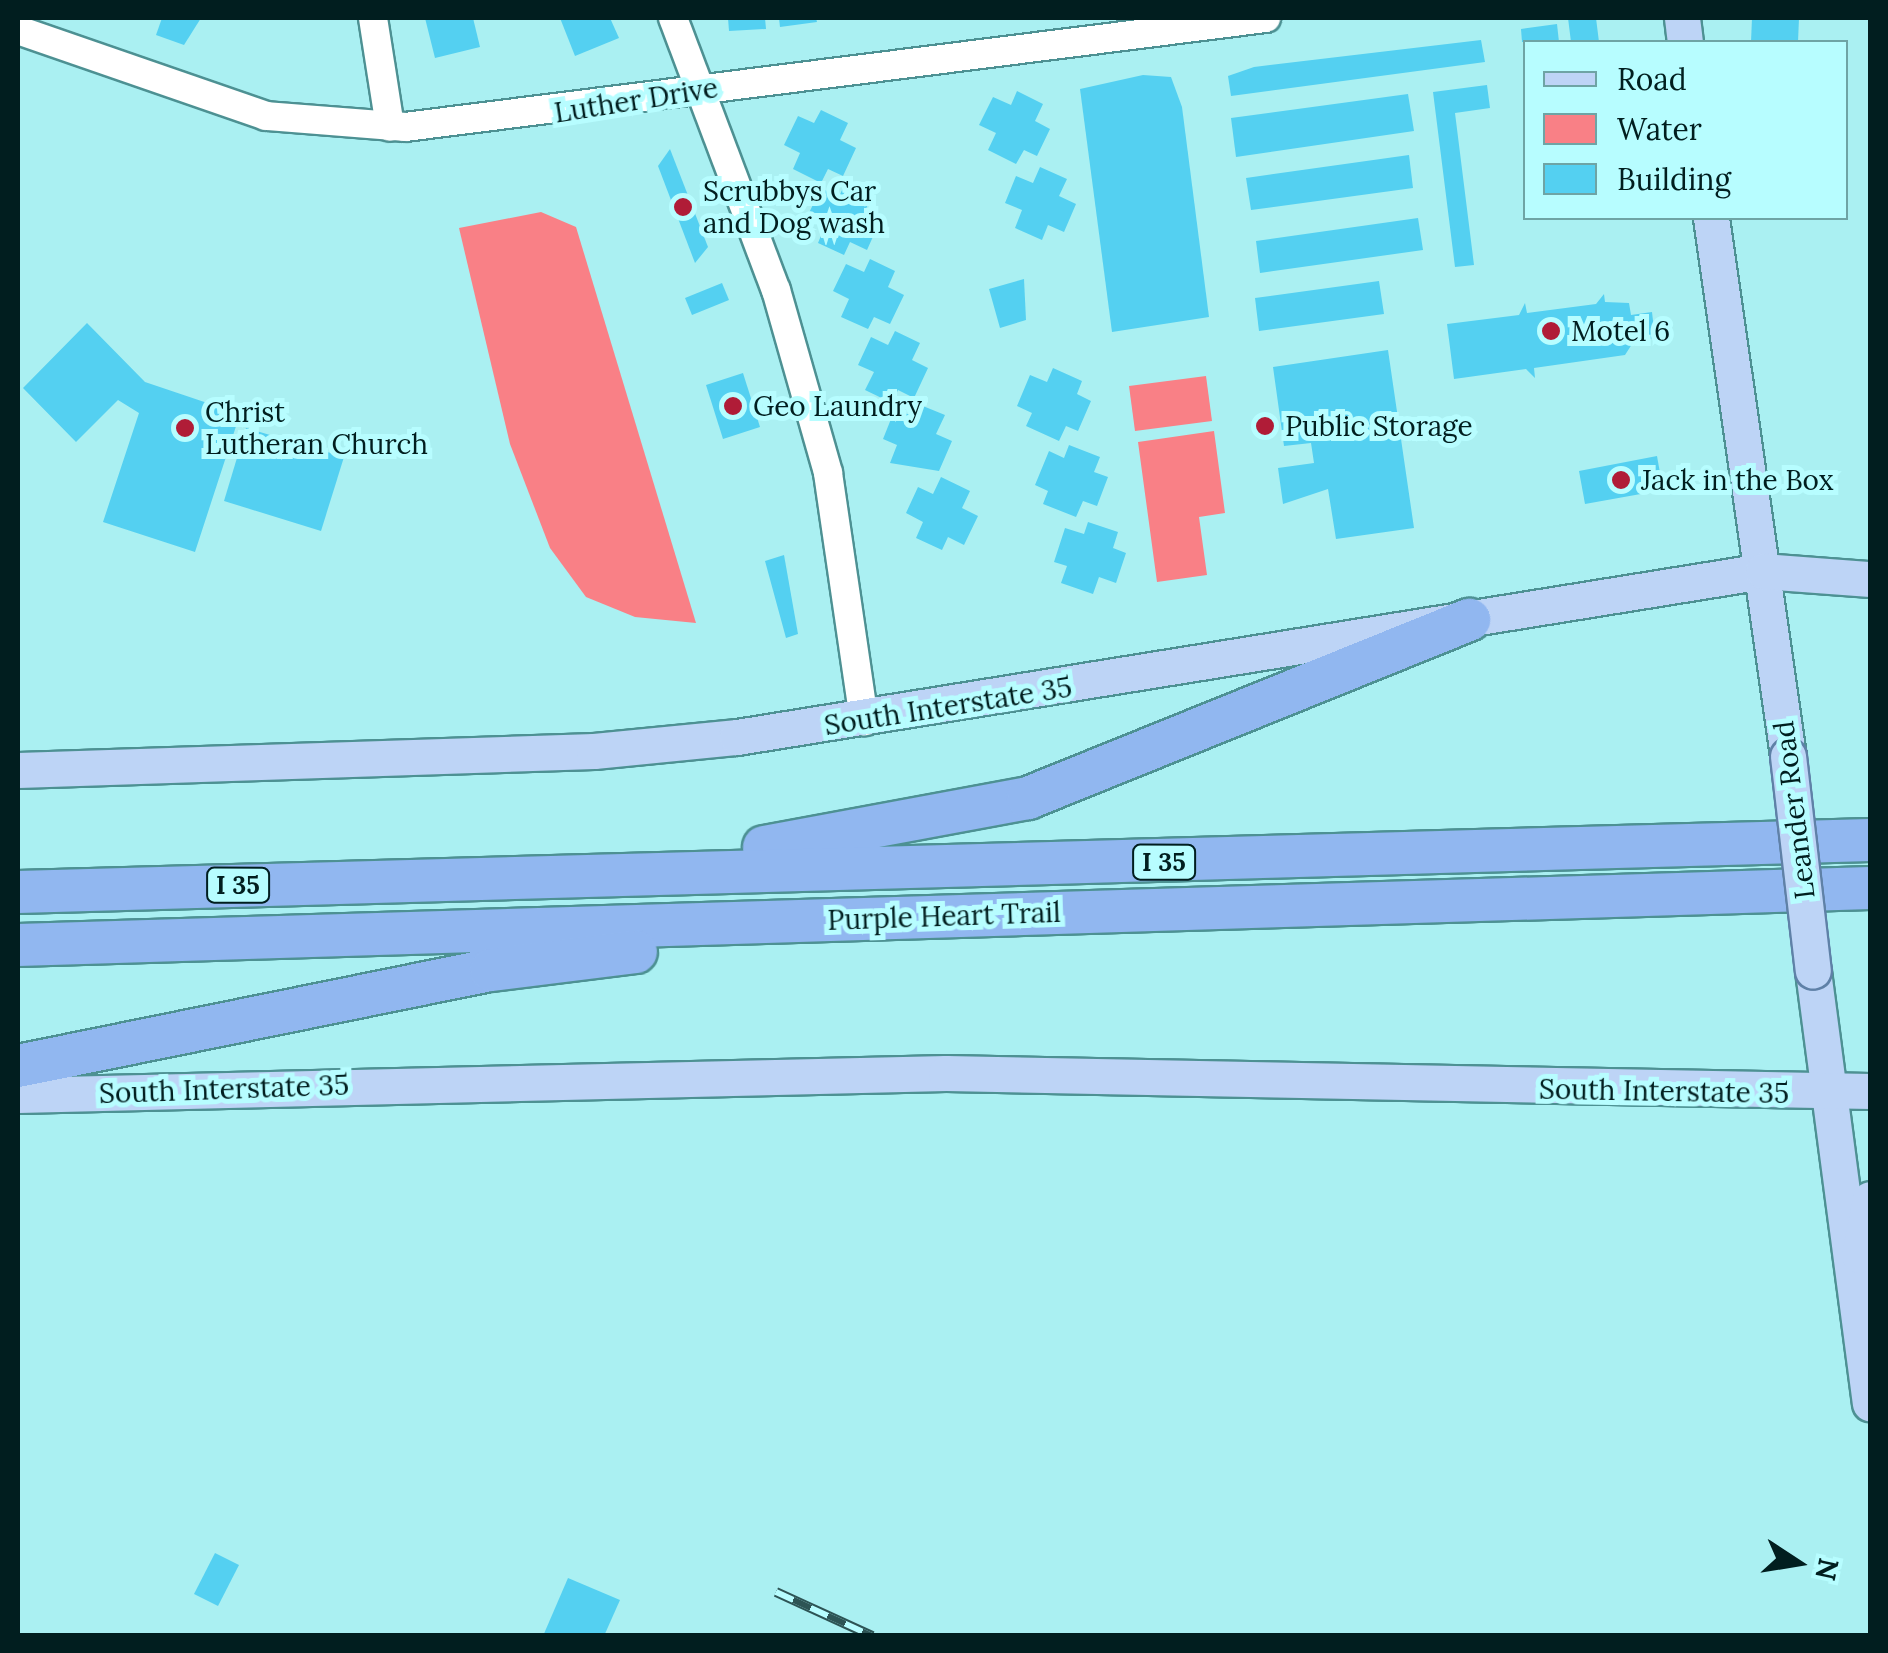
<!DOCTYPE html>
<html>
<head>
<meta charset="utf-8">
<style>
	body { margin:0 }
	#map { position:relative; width:1888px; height:1653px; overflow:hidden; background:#aaf0f2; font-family:Lora,serif }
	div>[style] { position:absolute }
	.water>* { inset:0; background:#f98086 }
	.building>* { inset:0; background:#54d0f1 }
	.roads { filter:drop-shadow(2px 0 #4d9193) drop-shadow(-2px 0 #4d9193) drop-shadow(0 2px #4d9193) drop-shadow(0 -2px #4d9193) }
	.minor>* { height:28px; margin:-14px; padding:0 14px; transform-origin:14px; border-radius:14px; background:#fff }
	.major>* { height:35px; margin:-17.5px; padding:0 17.5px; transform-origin:17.5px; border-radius:17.5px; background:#bdd4f6 }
	.highway>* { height:42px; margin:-21px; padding:0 21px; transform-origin:21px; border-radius:21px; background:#91b7f0 }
	.rail>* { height:10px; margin-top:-5px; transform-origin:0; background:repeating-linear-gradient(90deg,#b7fdff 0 19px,#2d5455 0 38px); box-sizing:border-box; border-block:2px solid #2d5455 }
	.bridges { filter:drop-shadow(2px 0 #5f81a7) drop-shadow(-2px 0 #5f81a7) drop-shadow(0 2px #5f81a7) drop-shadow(0 -2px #5f81a7) }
	.major-bridge>* { height:35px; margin:-17.5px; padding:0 17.5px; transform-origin:17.5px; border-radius:17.5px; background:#bdd4f6 }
	.dots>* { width:28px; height:28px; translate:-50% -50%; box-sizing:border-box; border:5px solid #b7fdff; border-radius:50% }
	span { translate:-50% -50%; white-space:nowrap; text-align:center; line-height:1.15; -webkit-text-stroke:10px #b7fdff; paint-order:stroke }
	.shield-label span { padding:2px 8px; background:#b7fdff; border:2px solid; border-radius:8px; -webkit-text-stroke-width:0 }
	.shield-label { font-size:25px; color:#011e1f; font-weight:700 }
	.street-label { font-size:28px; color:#011e1f }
	.poi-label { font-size:28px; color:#011e1f }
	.left { translate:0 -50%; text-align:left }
	.frame { position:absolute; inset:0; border:20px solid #011e1f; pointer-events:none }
	.legend { position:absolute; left:1523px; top:40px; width:325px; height:180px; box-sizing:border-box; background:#b7fdff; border:2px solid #6ea4a5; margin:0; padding:12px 18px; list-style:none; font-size:30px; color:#011e1f }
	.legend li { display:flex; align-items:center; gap:20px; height:50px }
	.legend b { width:50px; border:2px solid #6ea4a5 }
	.north { position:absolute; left:1748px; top:1513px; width:100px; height:100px; -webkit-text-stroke:8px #b7fdff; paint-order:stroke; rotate:102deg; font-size:28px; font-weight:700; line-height:40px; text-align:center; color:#011e1f }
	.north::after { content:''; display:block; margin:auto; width:35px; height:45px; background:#011e1f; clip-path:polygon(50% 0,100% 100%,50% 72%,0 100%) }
</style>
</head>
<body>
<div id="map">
	<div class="water">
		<i style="clip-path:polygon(541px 212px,576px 227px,696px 623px,635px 617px,586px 597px,550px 548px,510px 444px,459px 228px)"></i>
		<i style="clip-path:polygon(1206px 376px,1212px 421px,1135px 431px,1129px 386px)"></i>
		<i style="clip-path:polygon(1214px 431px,1225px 513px,1199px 517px,1207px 575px,1157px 582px,1138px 442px)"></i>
	</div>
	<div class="building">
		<i style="clip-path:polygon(162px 18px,201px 18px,184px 45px,156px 35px)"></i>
		<i style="clip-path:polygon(425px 18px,473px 18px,480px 47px,435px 58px)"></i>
		<i style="clip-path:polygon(560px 18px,610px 18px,619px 38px,575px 56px)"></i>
		<i style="clip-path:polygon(728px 18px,765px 18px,766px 29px,729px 31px)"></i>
		<i style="clip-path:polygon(779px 18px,816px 18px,817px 22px,780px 27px)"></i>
		<i style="clip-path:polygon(1568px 18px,1596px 18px,1599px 42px,1571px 42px)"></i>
		<i style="clip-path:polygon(1752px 18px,1799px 18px,1798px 42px,1751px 42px)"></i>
		<i style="clip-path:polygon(1557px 24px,1559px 42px,1522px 42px,1521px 29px)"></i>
		<i style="clip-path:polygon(1481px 40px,1485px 62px,1231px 96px,1228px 76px,1254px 67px)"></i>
		<i style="clip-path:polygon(1143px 75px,1171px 77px,1182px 107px,1209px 317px,1112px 332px,1080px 89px)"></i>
		<i style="clip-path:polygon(1487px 85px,1490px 108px,1455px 113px,1474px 265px,1455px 267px,1433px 92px)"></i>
		<i style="clip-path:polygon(1017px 91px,1043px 104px,1035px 121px,1050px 129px,1037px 156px,1024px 150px,1016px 164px,988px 150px,996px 133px,979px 125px,993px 97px,1011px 105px)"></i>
		<i style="clip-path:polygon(1408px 94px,1414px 131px,1236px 157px,1231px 118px)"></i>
		<i style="clip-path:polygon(821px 110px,848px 123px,840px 140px,856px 148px,843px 176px,828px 169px,821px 183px,793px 169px,800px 153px,784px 145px,798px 116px,814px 123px)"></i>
		<i style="clip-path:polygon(670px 149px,708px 247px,695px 263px,658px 166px)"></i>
		<i style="clip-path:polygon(1409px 155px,1413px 188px,1251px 210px,1246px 178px)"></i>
		<i style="clip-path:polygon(1040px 167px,1067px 179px,1059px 196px,1076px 204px,1064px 232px,1048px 225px,1042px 240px,1015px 228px,1022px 210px,1005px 203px,1016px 176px,1033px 183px)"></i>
		<i style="clip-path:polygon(845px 183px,872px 196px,864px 213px,880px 221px,867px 250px,850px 242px,844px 255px,818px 243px,825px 226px,807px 217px,821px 188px,839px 197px)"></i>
		<i style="clip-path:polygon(1418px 218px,1423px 250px,1260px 273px,1256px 241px)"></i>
		<i style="clip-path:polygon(870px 259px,895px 271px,888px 287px,904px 295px,890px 324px,874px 317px,868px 329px,841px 317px,849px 299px,833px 291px,846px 264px,864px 272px)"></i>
		<i style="clip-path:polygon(1024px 279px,1026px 320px,1000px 328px,989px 289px)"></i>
		<i style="clip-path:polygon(1379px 281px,1384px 314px,1259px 331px,1255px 298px)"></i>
		<i style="clip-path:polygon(722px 283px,729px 300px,692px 315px,685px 298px)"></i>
		<i style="clip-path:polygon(1604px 294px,1605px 302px,1629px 303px,1631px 315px,1652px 312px,1655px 338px,1634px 341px,1625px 355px,1534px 368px,1535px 378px,1526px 369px,1454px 379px,1447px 324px,1519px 315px,1525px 303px,1527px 313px,1596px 304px)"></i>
		<i style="clip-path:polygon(87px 323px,145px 382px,240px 414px,195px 552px,103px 522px,139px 413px,118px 400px,76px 442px,23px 388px)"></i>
		<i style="clip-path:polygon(895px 331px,920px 343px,912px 360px,928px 368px,914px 398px,898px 390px,892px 403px,865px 390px,874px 372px,858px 365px,871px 337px,888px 345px)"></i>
		<i style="clip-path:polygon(1388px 350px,1414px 528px,1336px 539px,1328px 489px,1283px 504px,1278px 468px,1314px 463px,1311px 443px,1284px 446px,1273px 367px)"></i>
		<i style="clip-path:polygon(1053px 368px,1082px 381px,1077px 394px,1091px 401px,1078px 431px,1066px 426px,1059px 441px,1026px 426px,1032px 413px,1017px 406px,1030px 375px,1047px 382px)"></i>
		<i style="clip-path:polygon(743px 373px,760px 427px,723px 439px,706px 385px)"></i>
		<i style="clip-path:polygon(918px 404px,945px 415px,936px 434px,952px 441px,939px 471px,890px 463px,897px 445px,883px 439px,895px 409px,912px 416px)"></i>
		<i style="clip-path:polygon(246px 428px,344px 457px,321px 531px,224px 501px)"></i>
		<i style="clip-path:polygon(1069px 445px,1100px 457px,1094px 472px,1108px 477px,1097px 506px,1083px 501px,1076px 517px,1043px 504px,1048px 491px,1035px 485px,1049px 451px,1064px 458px)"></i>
		<i style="clip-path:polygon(1657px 456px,1663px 490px,1585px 504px,1579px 471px)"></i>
		<i style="clip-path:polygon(941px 477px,970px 491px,962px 508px,978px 516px,964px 545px,948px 537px,942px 550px,916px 538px,923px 522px,906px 513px,918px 487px,933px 494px)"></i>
		<i style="clip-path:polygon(1088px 522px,1118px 532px,1113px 548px,1126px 553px,1116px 583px,1099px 577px,1093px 594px,1061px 583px,1067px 566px,1054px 562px,1065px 528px,1084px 534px)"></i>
		<i style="clip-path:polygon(784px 555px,798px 634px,786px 638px,765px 561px)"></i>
		<i style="clip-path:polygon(215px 1553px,239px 1565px,218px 1606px,194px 1594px)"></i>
		<i style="clip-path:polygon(568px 1578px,620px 1600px,604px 1636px,543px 1636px)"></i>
	</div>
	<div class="roads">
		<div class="minor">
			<i style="left:373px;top:18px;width:110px;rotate:81.1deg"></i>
			<i style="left:673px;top:18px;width:291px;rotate:69.3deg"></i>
			<i style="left:776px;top:290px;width:190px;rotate:74.1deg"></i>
			<i style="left:828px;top:473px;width:251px;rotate:81.7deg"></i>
			<i style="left:18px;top:30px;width:262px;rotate:19.1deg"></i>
			<i style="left:266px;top:116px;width:139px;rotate:4.5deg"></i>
			<i style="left:405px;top:127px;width:868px;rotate:-7.22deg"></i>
		</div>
		<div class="major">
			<i style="left:1682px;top:18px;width:24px;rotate:83deg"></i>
			<i style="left:1711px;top:218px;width:543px;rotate:81.85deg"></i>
			<i style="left:18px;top:770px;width:576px;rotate:-1.89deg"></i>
			<i style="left:594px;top:751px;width:144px;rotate:-5.6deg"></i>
			<i style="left:737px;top:737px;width:1039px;rotate:-9.19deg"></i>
			<i style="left:1763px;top:571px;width:107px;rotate:4.3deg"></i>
			<i style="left:1813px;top:971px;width:436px;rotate:82.5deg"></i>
			<i style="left:18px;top:1095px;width:928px;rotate:-1.36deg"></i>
			<i style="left:946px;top:1073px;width:924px;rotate:1.12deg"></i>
			<i style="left:1859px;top:1255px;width:57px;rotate:-78.9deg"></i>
		</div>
		<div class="highway">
			<i style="left:764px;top:847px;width:269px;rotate:-10.5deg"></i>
			<i style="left:1028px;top:798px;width:476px;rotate:-22deg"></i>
			<i style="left:18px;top:892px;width:1853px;rotate:-1.61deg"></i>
			<i style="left:18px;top:945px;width:1853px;rotate:-1.76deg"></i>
			<i style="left:18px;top:1066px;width:483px;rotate:-11.5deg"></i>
			<i style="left:491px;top:970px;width:146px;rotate:-7.1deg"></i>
		</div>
	</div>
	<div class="rail">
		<i style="left:776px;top:1592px;width:106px;rotate:24.6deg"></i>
	</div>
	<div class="bridges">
		<div class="major-bridge">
			<i style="left:1788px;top:756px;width:216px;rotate:83.4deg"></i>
		</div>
	</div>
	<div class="dots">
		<i style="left:683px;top:207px;background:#b01c37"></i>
		<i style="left:1551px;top:331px;background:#b01c37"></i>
		<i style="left:733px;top:406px;background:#b01c37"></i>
		<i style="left:1265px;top:426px;background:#b01c37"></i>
		<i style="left:185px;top:428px;background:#b01c37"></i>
		<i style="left:1621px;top:480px;background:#b01c37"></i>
	</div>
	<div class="shield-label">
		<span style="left:1164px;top:862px">I 35</span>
		<span style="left:238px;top:885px">I 35</span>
	</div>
	<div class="street-label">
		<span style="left:636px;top:100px;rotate:-9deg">Luther Drive</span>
		<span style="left:948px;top:706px;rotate:-9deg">South Interstate 35</span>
		<span style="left:1794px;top:810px;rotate:-97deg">Leander Road</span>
		<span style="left:944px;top:916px;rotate:-2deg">Purple Heart Trail</span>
		<span style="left:224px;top:1089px;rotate:-2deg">South Interstate 35</span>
		<span style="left:1664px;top:1091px;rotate:1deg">South Interstate 35</span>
	</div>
	<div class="poi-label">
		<span class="left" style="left:703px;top:207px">Scrubbys Car<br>and Dog wash</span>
		<span class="left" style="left:1571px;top:331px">Motel 6</span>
		<span class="left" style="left:753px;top:406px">Geo Laundry</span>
		<span class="left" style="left:205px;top:428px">Christ<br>Lutheran Church</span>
		<span class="left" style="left:1285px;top:426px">Public Storage</span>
		<span class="left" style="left:1641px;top:480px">Jack in the Box</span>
	</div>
	<div class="frame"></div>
	<ul class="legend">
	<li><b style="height:12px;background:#bdd4f6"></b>Road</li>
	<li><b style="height:28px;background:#f98086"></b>Water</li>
	<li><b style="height:28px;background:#54d0f1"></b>Building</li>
	</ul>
	<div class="north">N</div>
</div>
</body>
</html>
